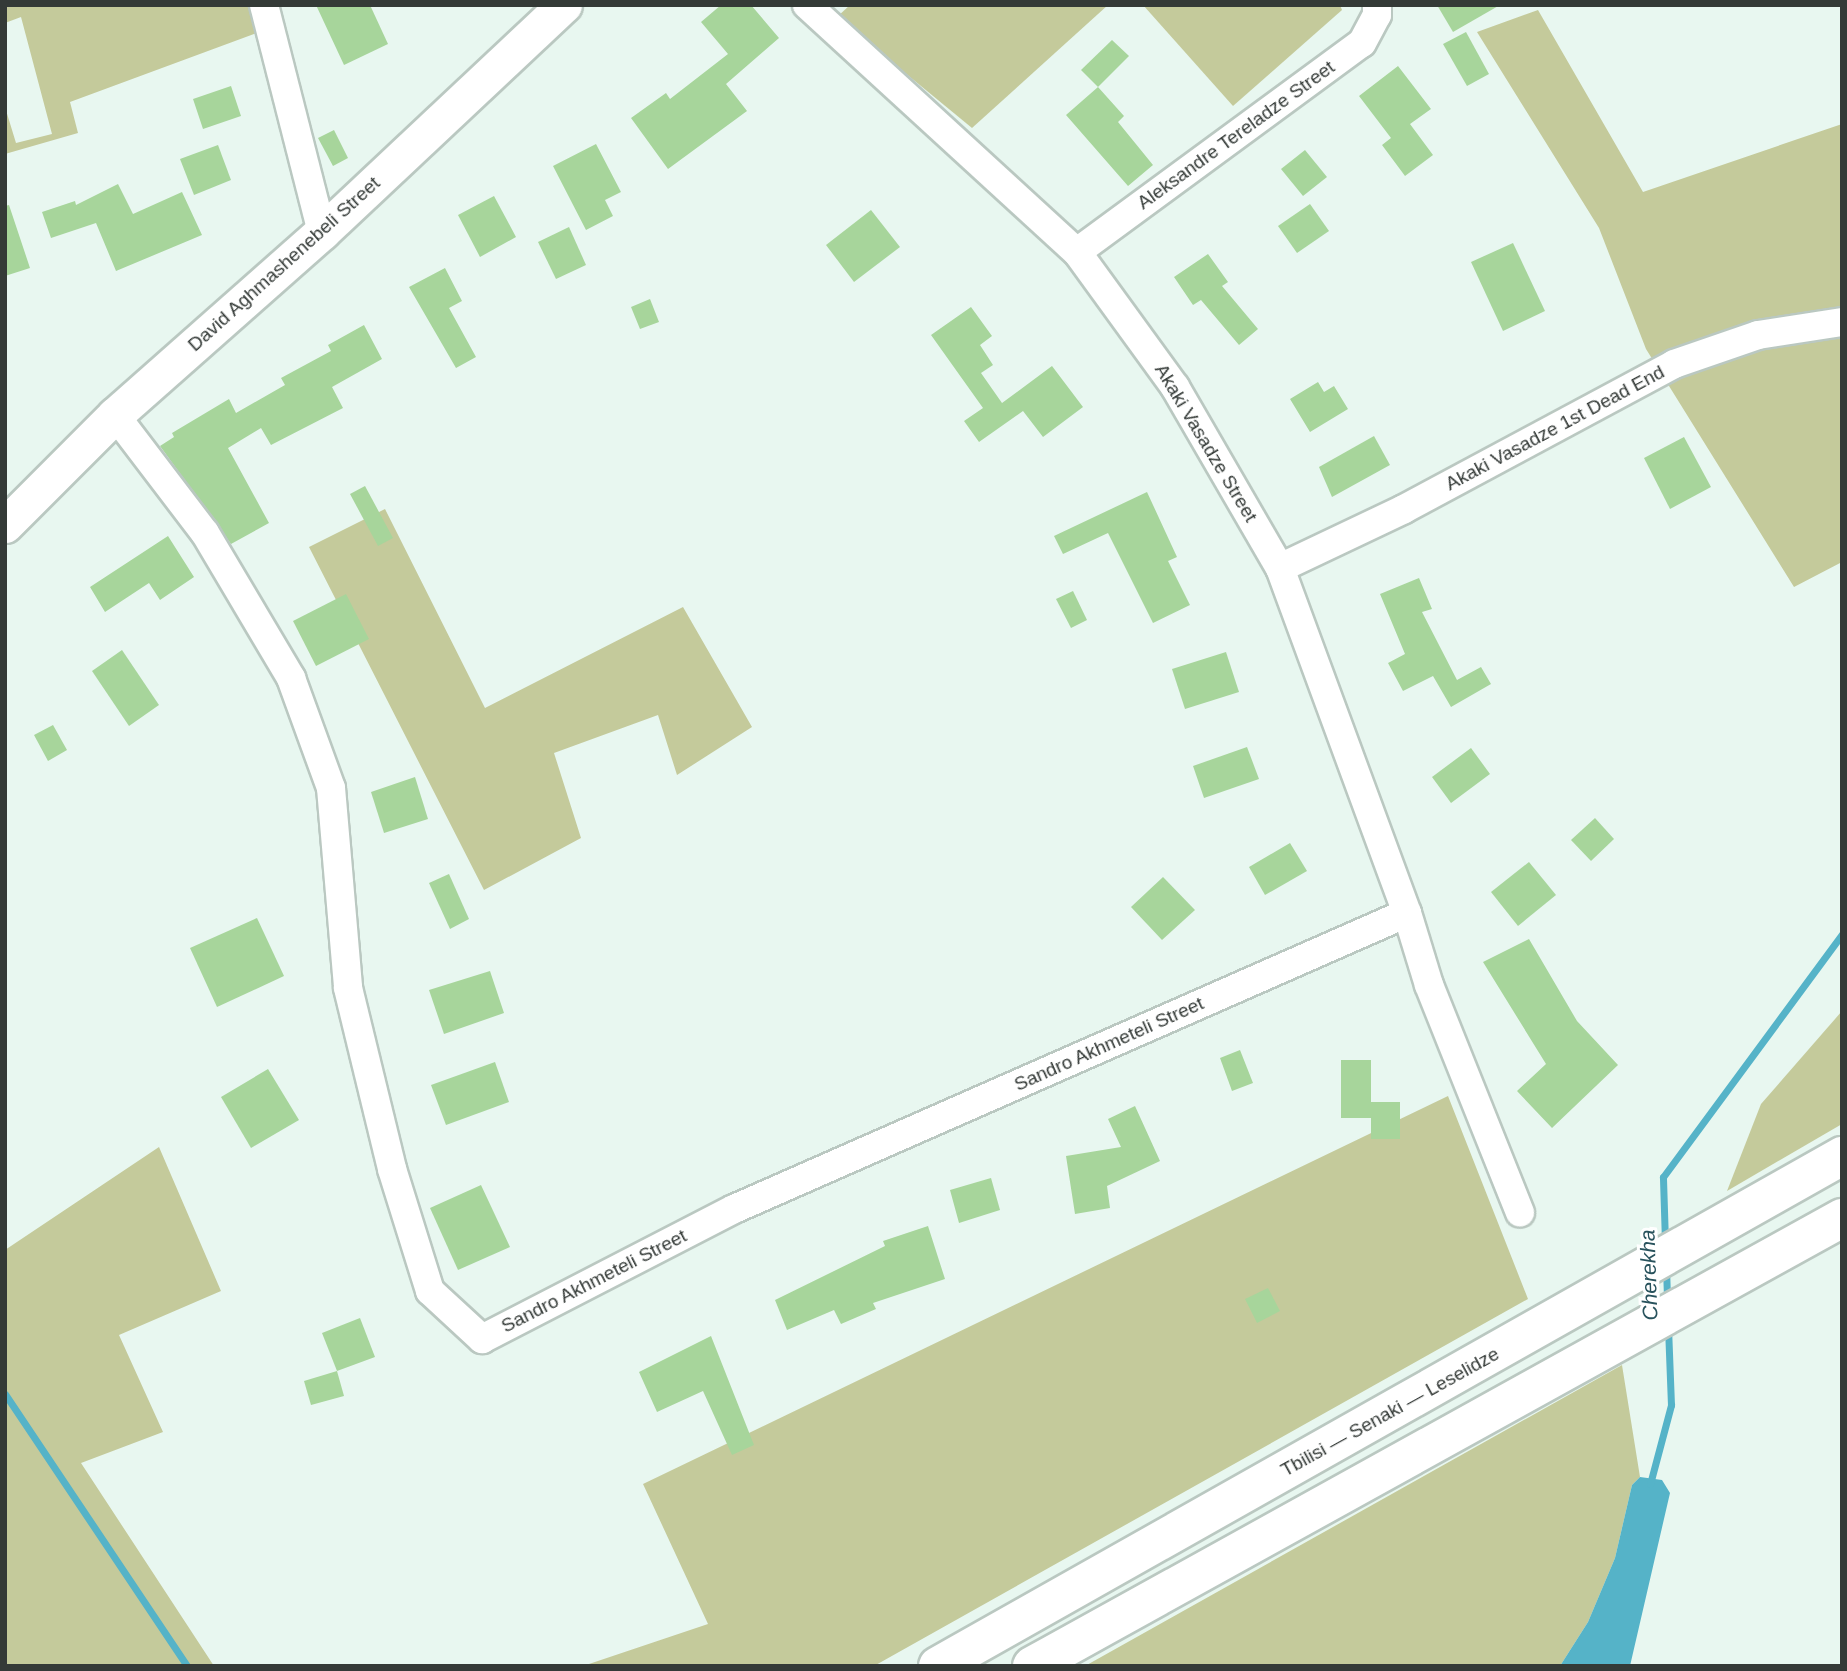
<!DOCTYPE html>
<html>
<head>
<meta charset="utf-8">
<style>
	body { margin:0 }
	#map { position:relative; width:1847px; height:1671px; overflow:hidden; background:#e8f7f0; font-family:Arial,sans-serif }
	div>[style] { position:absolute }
	.green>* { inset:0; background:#c4ca9b }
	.water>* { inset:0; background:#55b3c8 }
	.stream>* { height:7px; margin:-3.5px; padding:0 3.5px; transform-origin:3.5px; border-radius:3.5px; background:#55b3c8 }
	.building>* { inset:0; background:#a7d59b }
	.roads { filter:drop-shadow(2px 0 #bac8c1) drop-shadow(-2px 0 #bac8c1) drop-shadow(0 2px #bac8c1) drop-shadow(0 -2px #bac8c1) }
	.minor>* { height:28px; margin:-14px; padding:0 14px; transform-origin:14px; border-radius:14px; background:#fff }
	.major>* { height:35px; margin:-17.5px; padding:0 17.5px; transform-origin:17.5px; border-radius:17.5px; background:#fff }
	.highway>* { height:38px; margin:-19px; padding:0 19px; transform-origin:19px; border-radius:19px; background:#fff }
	span { translate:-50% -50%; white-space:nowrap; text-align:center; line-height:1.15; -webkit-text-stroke:6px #fff; paint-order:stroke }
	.street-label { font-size:19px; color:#343a37 }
	.water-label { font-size:21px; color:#28525c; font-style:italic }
	.frame { position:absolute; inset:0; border:7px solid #343a37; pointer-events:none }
</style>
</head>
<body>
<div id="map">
	<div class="green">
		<i style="clip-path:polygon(5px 5px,249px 5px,257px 33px,70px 102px,78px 133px,5px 154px,5px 107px,16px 143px,52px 134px,21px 17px,5px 23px)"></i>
		<i style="clip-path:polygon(850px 5px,1108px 5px,972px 128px,837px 17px)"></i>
		<i style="clip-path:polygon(1143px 5px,1340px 5px,1342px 10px,1233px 106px)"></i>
		<i style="clip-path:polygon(1538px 10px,1643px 192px,1842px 124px,1842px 562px,1794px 587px,1646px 349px,1599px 228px,1477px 32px)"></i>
		<i style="clip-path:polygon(385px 509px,485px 708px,683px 607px,752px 727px,677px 775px,658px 715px,554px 753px,581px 838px,484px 890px,309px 547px)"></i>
		<i style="clip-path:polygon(1842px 1011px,1842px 1124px,1727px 1191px,1761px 1104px)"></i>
		<i style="clip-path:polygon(1448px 1096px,1528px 1299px,874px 1666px,583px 1666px,708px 1624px,643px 1484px)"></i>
		<i style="clip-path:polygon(159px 1147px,221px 1291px,119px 1335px,163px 1432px,81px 1463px,214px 1666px,5px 1666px,5px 1250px)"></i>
		<i style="clip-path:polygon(1622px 1365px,1640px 1477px,1632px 1485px,1615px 1558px,1588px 1622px,1560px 1666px,1085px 1666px)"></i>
	</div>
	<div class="water">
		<i style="clip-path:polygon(1640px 1477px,1662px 1480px,1670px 1493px,1630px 1666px,1560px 1666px,1588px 1622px,1615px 1558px,1632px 1485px)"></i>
	</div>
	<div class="stream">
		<i style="left:1665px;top:1242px;width:65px;rotate:-91.8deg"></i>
		<i style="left:1663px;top:1177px;width:302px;rotate:-53.6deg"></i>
		<i style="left:1666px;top:1268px;width:33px;rotate:88deg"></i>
		<i style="left:5px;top:1394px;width:327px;rotate:56.2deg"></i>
		<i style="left:1650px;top:1484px;width:82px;rotate:-75.1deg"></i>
		<i style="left:1671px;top:1405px;width:78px;rotate:-92.2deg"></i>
	</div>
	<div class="building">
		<i style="clip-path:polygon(316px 5px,370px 5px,388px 44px,344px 65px)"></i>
		<i style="clip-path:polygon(721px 5px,751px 5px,779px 38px,726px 84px,747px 111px,668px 169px,631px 118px,666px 93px,670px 99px,728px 54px,701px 22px)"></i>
		<i style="clip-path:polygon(1437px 5px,1500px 5px,1453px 32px)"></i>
		<i style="clip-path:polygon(1466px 32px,1489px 74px,1467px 86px,1443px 44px)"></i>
		<i style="clip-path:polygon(1112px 40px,1129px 56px,1098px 87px,1081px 70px)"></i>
		<i style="clip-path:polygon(1398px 66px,1431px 109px,1410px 124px,1433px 155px,1405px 176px,1382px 145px,1391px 138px,1359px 96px)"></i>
		<i style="clip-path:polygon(231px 86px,241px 116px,203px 129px,193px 99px)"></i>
		<i style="clip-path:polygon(1098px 87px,1124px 116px,1118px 122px,1153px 165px,1128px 186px,1066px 115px)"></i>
		<i style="clip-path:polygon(334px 130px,348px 158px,333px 166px,318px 138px)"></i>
		<i style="clip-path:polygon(596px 144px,621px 192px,605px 200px,613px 216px,586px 230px,553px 166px)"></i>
		<i style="clip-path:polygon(218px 145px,231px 180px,194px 195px,180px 159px)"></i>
		<i style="clip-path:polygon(1305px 150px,1327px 177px,1303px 196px,1281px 169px)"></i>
		<i style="clip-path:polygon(118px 184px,133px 214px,182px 192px,202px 235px,116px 271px,96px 223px,51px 238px,42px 212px,75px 201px,76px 205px)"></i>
		<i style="clip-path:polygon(494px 196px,516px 237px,480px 257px,458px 215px)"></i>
		<i style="clip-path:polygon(1310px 204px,1329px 231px,1297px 253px,1278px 226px)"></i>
		<i style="clip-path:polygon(9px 205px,30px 268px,5px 276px,5px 206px)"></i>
		<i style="clip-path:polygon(871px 210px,900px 247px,854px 282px,826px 245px)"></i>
		<i style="clip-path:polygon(569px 227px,586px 265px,556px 279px,538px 242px)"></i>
		<i style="clip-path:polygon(1513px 243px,1545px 311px,1503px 331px,1471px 262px)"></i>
		<i style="clip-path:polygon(1208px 254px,1228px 282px,1222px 286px,1258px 329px,1239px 345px,1201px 300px,1193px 305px,1174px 277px)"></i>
		<i style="clip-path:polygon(445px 268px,462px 301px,449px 308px,476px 357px,456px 368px,409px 287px)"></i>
		<i style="clip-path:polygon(650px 299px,659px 322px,640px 329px,631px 307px)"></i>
		<i style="clip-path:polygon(971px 307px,992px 336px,980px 345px,993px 365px,981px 373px,1002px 403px,1052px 366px,1083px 407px,1043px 437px,1023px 411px,979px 442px,964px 421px,983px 408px,931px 335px)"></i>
		<i style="clip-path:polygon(364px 325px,382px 359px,332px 387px,343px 408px,271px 445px,261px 428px,228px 448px,269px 523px,231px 544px,160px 446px,174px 437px,172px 433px,229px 399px,236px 413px,285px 385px,281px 378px,331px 351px,328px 345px)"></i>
		<i style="clip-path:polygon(1318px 382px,1324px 392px,1334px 386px,1348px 409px,1310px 432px,1290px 399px)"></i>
		<i style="clip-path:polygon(1374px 436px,1390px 465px,1332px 497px,1319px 467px)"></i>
		<i style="clip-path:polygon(1684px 437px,1711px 487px,1670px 509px,1644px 458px)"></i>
		<i style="clip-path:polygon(365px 486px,393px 538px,378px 546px,350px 494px)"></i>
		<i style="clip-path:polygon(1147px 492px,1177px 557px,1168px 561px,1190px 605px,1153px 623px,1108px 533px,1063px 554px,1054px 536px)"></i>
		<i style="clip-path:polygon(168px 536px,194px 577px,160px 600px,149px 583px,105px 612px,90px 587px)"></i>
		<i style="clip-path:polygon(1419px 578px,1432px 609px,1422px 612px,1457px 680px,1481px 667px,1491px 684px,1451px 707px,1433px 676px,1403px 691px,1388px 663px,1405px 654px,1380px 594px)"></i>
		<i style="clip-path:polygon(1073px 591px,1087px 620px,1071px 628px,1056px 599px)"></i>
		<i style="clip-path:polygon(346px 594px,369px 639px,316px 666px,293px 621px)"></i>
		<i style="clip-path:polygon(122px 650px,159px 705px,129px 726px,92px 671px)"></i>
		<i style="clip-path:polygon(1226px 652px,1239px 692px,1185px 709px,1172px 669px)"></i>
		<i style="clip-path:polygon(53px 725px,67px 750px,48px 761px,34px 735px)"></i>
		<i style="clip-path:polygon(1247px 747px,1259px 779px,1204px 798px,1193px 766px)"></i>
		<i style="clip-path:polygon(1471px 748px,1490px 774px,1451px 803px,1432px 777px)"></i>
		<i style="clip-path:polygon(415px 777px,428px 819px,384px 833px,371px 792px)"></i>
		<i style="clip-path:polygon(1595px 818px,1614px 839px,1591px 861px,1571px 840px)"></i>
		<i style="clip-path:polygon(1290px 843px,1307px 871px,1265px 895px,1249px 867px)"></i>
		<i style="clip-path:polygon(1529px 862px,1556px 895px,1518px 926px,1491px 892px)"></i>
		<i style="clip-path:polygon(449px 874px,469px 919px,450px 929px,429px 883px)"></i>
		<i style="clip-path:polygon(1163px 877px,1195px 910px,1162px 940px,1131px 907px)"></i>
		<i style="clip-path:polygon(257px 918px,284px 976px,217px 1007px,190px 948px)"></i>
		<i style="clip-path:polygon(1529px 939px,1577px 1021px,1618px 1065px,1552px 1128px,1517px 1091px,1546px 1064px,1483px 962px)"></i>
		<i style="clip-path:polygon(490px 971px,504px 1013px,444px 1034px,429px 990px)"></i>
		<i style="clip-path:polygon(1240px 1050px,1253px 1083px,1232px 1091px,1220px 1058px)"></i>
		<i style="clip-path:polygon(1341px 1060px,1371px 1060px,1371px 1118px,1341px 1118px)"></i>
		<i style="clip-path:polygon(495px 1062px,509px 1102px,446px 1125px,431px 1085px)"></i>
		<i style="clip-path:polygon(268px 1069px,299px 1120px,251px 1148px,221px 1097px)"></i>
		<i style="clip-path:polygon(1371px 1102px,1400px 1102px,1400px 1139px,1371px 1139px)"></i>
		<i style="clip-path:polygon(1135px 1106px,1160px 1161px,1107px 1186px,1110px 1208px,1075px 1214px,1066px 1156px,1121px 1147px,1108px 1119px)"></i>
		<i style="clip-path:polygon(991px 1178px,1000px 1210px,959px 1223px,950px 1190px)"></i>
		<i style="clip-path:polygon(481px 1185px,510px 1247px,458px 1270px,430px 1208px)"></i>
		<i style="clip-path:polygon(928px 1226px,945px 1279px,873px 1303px,876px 1309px,841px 1324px,834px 1310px,787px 1330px,775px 1300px,885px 1246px,883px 1241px)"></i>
		<i style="clip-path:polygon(1268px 1288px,1280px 1311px,1257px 1323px,1245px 1299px)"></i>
		<i style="clip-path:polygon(360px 1318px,375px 1357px,337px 1371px,322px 1333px)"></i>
		<i style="clip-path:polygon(711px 1336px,754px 1445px,732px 1455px,703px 1391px,657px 1412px,639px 1372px)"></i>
		<i style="clip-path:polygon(337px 1371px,344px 1396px,311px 1405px,304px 1381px)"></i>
	</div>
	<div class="roads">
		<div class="minor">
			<i style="left:264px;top:5px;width:234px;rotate:75.7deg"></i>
			<i style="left:807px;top:5px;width:366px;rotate:42.5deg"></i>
			<i style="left:1077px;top:252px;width:167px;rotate:54deg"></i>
			<i style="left:1175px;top:387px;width:209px;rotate:59.9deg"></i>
			<i style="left:1280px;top:568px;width:368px;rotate:69.8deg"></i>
			<i style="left:1407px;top:913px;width:75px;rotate:73deg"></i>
			<i style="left:1429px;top:985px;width:245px;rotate:68.2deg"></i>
			<i style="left:1077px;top:252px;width:353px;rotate:-36.3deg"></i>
			<i style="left:1362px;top:43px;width:32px;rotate:-62deg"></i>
			<i style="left:1377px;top:15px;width:10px;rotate:-90deg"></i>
			<i style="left:115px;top:415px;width:148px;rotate:52.7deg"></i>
			<i style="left:205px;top:533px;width:169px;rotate:59.3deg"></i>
			<i style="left:291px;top:678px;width:117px;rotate:70deg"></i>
			<i style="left:331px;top:788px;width:201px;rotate:85.1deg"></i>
			<i style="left:348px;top:988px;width:186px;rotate:76.3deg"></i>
			<i style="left:392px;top:1169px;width:128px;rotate:72.7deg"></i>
			<i style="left:430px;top:1291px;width:71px;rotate:42.7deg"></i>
			<i style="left:482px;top:1339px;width:284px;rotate:-27.3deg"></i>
			<i style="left:734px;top:1209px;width:735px;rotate:-23.74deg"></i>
			<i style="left:1280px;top:568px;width:137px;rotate:-25.4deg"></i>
			<i style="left:1404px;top:509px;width:306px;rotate:-28.2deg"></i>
			<i style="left:1674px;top:364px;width:89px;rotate:-19deg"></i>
			<i style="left:1758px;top:335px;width:85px;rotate:-8.8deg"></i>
		</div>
		<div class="major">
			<i style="left:5px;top:525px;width:156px;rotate:-45deg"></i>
			<i style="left:115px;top:415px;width:276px;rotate:-41.5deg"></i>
			<i style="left:322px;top:232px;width:332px;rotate:-43.2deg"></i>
		</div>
		<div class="highway">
			<i style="left:938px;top:1666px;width:1038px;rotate:-29.43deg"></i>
			<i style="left:1032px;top:1666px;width:926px;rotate:-28.95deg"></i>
		</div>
	</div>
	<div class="street-label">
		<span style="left:1236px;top:135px;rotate:-36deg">Aleksandre Tereladze Street</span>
		<span style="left:284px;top:264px;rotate:-42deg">David Aghmashenebeli Street</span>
		<span style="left:1555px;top:428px;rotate:-28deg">Akaki Vasadze 1st Dead End</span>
		<span style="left:1206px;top:443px;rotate:59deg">Akaki Vasadze Street</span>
		<span style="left:1109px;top:1044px;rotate:-24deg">Sandro Akhmeteli Street</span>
		<span style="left:594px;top:1281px;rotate:-27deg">Sandro Akhmeteli Street</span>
		<span style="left:1390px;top:1412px;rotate:-29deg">Tbilisi — Senaki — Leselidze</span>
	</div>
	<div class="water-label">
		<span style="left:1649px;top:1275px;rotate:-92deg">Cherekha</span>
	</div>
	<div class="frame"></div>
</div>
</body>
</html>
